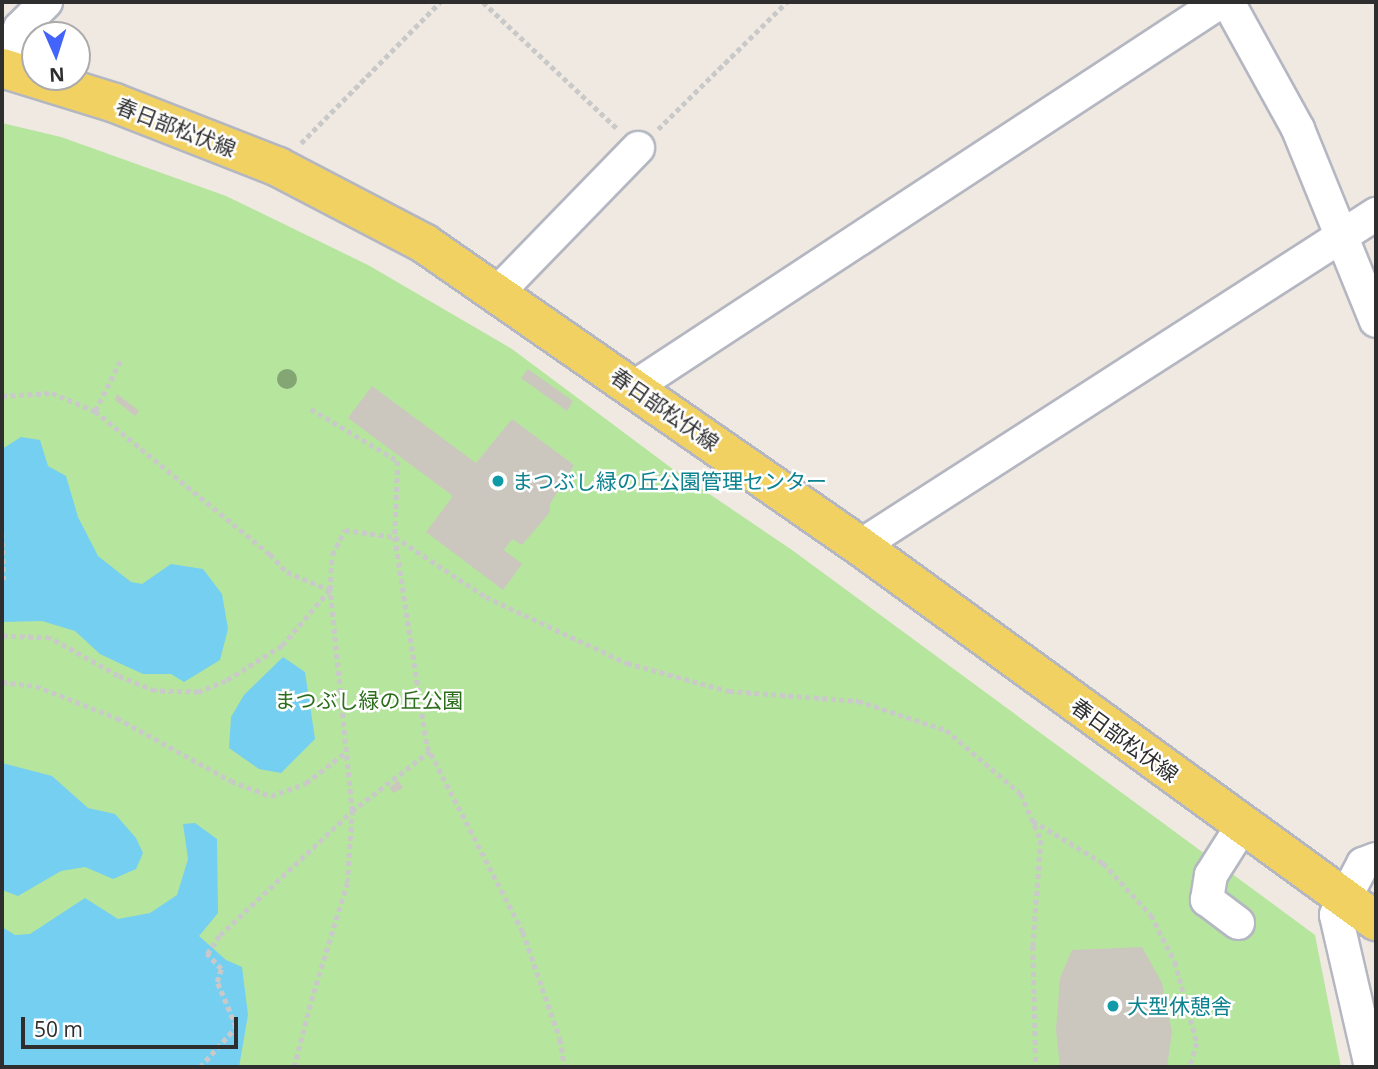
<!DOCTYPE html>
<html>
<head>
<meta charset="utf-8">
<style>
	body { margin:0 }
	#map { position:relative; width:1378px; height:1069px; overflow:hidden; background:#efe9e1; font-family:"Open Sans","Noto Sans JP",sans-serif }
	div>[style] { position:absolute }
	.green>* { inset:0; background:#b6e59e }
	.water>* { inset:0; background:#75cff0 }
	.building>* { inset:0; background:#cbc7bf }
	.path>* { height:4.5px; margin-top:-2.25px; transform-origin:0; background:repeating-linear-gradient(90deg,#c9c9c9 0 5px,transparent 0 8.5px) }
	.roads { filter:drop-shadow(2px 0 #b4b7c1) drop-shadow(-2px 0 #b4b7c1) drop-shadow(0 2px #b4b7c1) drop-shadow(0 -2px #b4b7c1) }
	.minor>* { height:32px; margin:-16px; padding:0 16px; transform-origin:16px; border-radius:16px; background:#fff }
	.major>* { height:38px; margin:-19px; padding:0 19px; transform-origin:19px; border-radius:19px; background:#f2d163 }
	.trees>* { width:20px; height:20px; margin:-10px; border-radius:50%; background:#84a574 }
	.dots>* { width:19px; height:19px; translate:-50% -50%; box-sizing:border-box; border:4px solid #fff; border-radius:50% }
	span { translate:-50% -50%; white-space:nowrap; text-align:center; line-height:1.15; -webkit-text-stroke:5px #fff; paint-order:stroke }
	.street-label { font-size:21px; color:#2e2e2e }
	.culture-label { font-size:21px; color:#0d838f }
	.left { translate:0 -50%; text-align:left }
	.park-label { font-size:21px; color:#2c6e1b }
	.frame { position:absolute; inset:0; border:4px solid #2e2e2e; pointer-events:none }
	.north { position:absolute; left:21px; top:21px; width:70px; height:70px; box-sizing:border-box; background:#fff; border:2px solid #ababab; border-radius:50%; rotate:177deg; font-size:19px; font-weight:700; line-height:28px; text-align:center; color:#2e2e2e }
	.north::after { content:''; display:block; margin:auto; width:24px; height:32px; background:#4264fb; clip-path:polygon(50% 0,100% 100%,50% 72%,0 100%) }
	.scale { position:absolute; left:21px; top:1017px; width:217px; height:32px; box-sizing:border-box; border:4px solid #2e2e2e; border-top:0; padding-left:9px; font-size:21px; line-height:24px; white-space:nowrap; color:#2e2e2e; -webkit-text-stroke:5px #fff; paint-order:stroke }
</style>
</head>
<body>
<div id="map">
	<div class="green">
		<i style="clip-path:polygon(2px 123px,61px 137px,226px 196px,368px 265px,512px 349px,674px 470px,792px 550px,1315px 935px,1341px 1067px,2px 1067px)"></i>
	</div>
	<div class="water">
		<i style="clip-path:polygon(21px 437px,40px 440px,48px 466px,66px 476px,78px 517px,98px 556px,131px 582px,142px 584px,171px 564px,203px 569px,222px 594px,228px 629px,220px 660px,184px 682px,171px 674px,143px 674px,119px 663px,100px 654px,75px 631px,42px 621px,2px 622px,2px 449px)"></i>
		<i style="clip-path:polygon(283px 657px,305px 672px,315px 739px,281px 773px,259px 769px,229px 748px,231px 717px,244px 695px)"></i>
		<i style="clip-path:polygon(2px 763px,52px 776px,88px 808px,115px 814px,136px 838px,143px 853px,136px 869px,113px 879px,85px 867px,61px 871px,18px 896px,2px 890px)"></i>
		<i style="clip-path:polygon(195px 823px,217px 839px,218px 913px,199px 936px,226px 960px,242px 967px,248px 1015px,239px 1067px,2px 1067px,2px 927px,15px 935px,30px 934px,85px 898px,118px 919px,150px 913px,177px 895px,188px 859px,183px 824px)"></i>
	</div>
	<div class="building">
		<i style="clip-path:polygon(528px 369px,573px 401px,567px 411px,521px 378px)"></i>
		<i style="clip-path:polygon(372px 386px,476px 463px,512px 419px,574px 465px,550px 504px,550px 512px,522px 545px,512px 539px,504px 550px,522px 564px,503px 590px,426px 532px,453px 496px,348px 418px)"></i>
		<i style="clip-path:polygon(117px 394px,139px 411px,135px 416px,115px 400px)"></i>
		<i style="clip-path:polygon(398px 780px,403px 788px,393px 793px,390px 788px)"></i>
		<i style="clip-path:polygon(1142px 947px,1162px 983px,1172px 1032px,1167px 1067px,1060px 1067px,1056px 1030px,1060px 978px,1072px 950px)"></i>
	</div>
	<div class="path">
		<i style="left:483px;top:2px;width:185px;rotate:43.3deg"></i>
		<i style="left:658px;top:129px;width:181px;rotate:-44.6deg"></i>
		<i style="left:301px;top:143px;width:198px;rotate:-45.4deg"></i>
		<i style="left:2px;top:396px;width:50px;rotate:-3.4deg"></i>
		<i style="left:52px;top:393px;width:47px;rotate:22.7deg"></i>
		<i style="left:95px;top:411px;width:226px;rotate:39.3deg"></i>
		<i style="left:270px;top:554px;width:25px;rotate:47deg"></i>
		<i style="left:287px;top:572px;width:47px;rotate:22.7deg"></i>
		<i style="left:330px;top:590px;width:74px;rotate:130.6deg"></i>
		<i style="left:282px;top:646px;width:66px;rotate:148deg"></i>
		<i style="left:226px;top:681px;width:29px;rotate:158deg"></i>
		<i style="left:199px;top:692px;width:44px;rotate:-178.7deg"></i>
		<i style="left:155px;top:691px;width:40px;rotate:-158deg"></i>
		<i style="left:118px;top:676px;width:78px;rotate:-150.8deg"></i>
		<i style="left:50px;top:638px;width:48px;rotate:-177.6deg"></i>
		<i style="left:311px;top:409px;width:101px;rotate:30.9deg"></i>
		<i style="left:398px;top:461px;width:76px;rotate:92.3deg"></i>
		<i style="left:395px;top:537px;width:211px;rotate:81.3deg"></i>
		<i style="left:427px;top:746px;width:209px;rotate:62.7deg"></i>
		<i style="left:523px;top:932px;width:113px;rotate:70.9deg"></i>
		<i style="left:560px;top:1039px;width:28px;rotate:80deg"></i>
		<i style="left:95px;top:411px;width:56px;rotate:-63.4deg"></i>
		<i style="left:2px;top:533px;width:47px;rotate:87.6deg"></i>
		<i style="left:4px;top:580px;width:2px;rotate:180deg"></i>
		<i style="left:2px;top:682px;width:34px;rotate:7deg"></i>
		<i style="left:36px;top:686px;width:87px;rotate:21.6deg"></i>
		<i style="left:117px;top:718px;width:130px;rotate:28.9deg"></i>
		<i style="left:231px;top:781px;width:43px;rotate:20.6deg"></i>
		<i style="left:271px;top:796px;width:37px;rotate:-20deg"></i>
		<i style="left:306px;top:783px;width:51px;rotate:-37.8deg"></i>
		<i style="left:1033px;top:821px;width:82px;rotate:31deg"></i>
		<i style="left:1103px;top:863px;width:71px;rotate:47.3deg"></i>
		<i style="left:1151px;top:915px;width:53px;rotate:62.9deg"></i>
		<i style="left:1175px;top:962px;width:84px;rotate:74.8deg"></i>
		<i style="left:1197px;top:1043px;width:25px;rotate:106deg"></i>
		<i style="left:200px;top:1067px;width:54px;rotate:-48deg"></i>
		<i style="left:236px;top:1027px;width:49px;rotate:-112.9deg"></i>
		<i style="left:217px;top:982px;width:14px;rotate:-73deg"></i>
		<i style="left:221px;top:969px;width:21px;rotate:-133deg"></i>
		<i style="left:207px;top:954px;width:23px;rotate:-56deg"></i>
		<i style="left:220px;top:935px;width:181px;rotate:-43.2deg"></i>
		<i style="left:352px;top:811px;width:98px;rotate:-37.6deg"></i>
		<i style="left:294px;top:1067px;width:68px;rotate:-75.6deg"></i>
		<i style="left:311px;top:1001px;width:123px;rotate:-73deg"></i>
		<i style="left:347px;top:883px;width:72px;rotate:-86deg"></i>
		<i style="left:352px;top:811px;width:222px;rotate:-95.7deg"></i>
		<i style="left:330px;top:590px;width:35px;rotate:-87deg"></i>
		<i style="left:332px;top:555px;width:28px;rotate:-63deg"></i>
		<i style="left:345px;top:530px;width:50px;rotate:8deg"></i>
		<i style="left:395px;top:537px;width:109px;rotate:33.4deg"></i>
		<i style="left:486px;top:597px;width:156px;rotate:25.1deg"></i>
		<i style="left:627px;top:663px;width:106px;rotate:15.4deg"></i>
		<i style="left:729px;top:691px;width:129px;rotate:4.4deg"></i>
		<i style="left:858px;top:701px;width:93px;rotate:18.2deg"></i>
		<i style="left:946px;top:730px;width:99px;rotate:40.5deg"></i>
		<i style="left:1021px;top:794px;width:50px;rotate:66.5deg"></i>
		<i style="left:1041px;top:840px;width:106px;rotate:94.3deg"></i>
		<i style="left:1033px;top:946px;width:121px;rotate:88.6deg"></i>
	</div>
	<div class="roads">
		<div class="minor">
			<i style="left:1228px;top:2px;width:145px;rotate:61.1deg"></i>
			<i style="left:1298px;top:129px;width:207px;rotate:67.9deg"></i>
			<i style="left:7px;top:70px;width:44px;rotate:-72.8deg"></i>
			<i style="left:20px;top:28px;width:37px;rotate:-45deg"></i>
			<i style="left:498px;top:292px;width:201px;rotate:-45.8deg"></i>
			<i style="left:634px;top:387px;width:701px;rotate:-33.3deg"></i>
			<i style="left:860px;top:546px;width:614px;rotate:-32.76deg"></i>
			<i style="left:1238px;top:923px;width:39px;rotate:-143deg"></i>
			<i style="left:1207px;top:900px;width:25px;rotate:-81deg"></i>
			<i style="left:1211px;top:875px;width:58px;rotate:-57.7deg"></i>
			<i style="left:1371px;top:1067px;width:156px;rotate:-103deg"></i>
			<i style="left:1336px;top:915px;width:58px;rotate:-62.1deg"></i>
			<i style="left:1363px;top:864px;width:14px;rotate:-21deg"></i>
		</div>
		<div class="major">
			<i style="left:2px;top:68px;width:118px;rotate:17.2deg"></i>
			<i style="left:115px;top:103px;width:175px;rotate:21.4deg"></i>
			<i style="left:278px;top:167px;width:166px;rotate:27.6deg"></i>
			<i style="left:425px;top:244px;width:530px;rotate:34.77deg"></i>
			<i style="left:860px;top:546px;width:638px;rotate:36.01deg"></i>
		</div>
	</div>
	<div class="trees">
		<i style="left:287px;top:379px"></i>
	</div>
	<div class="dots">
		<i style="left:498px;top:481px;background:#0f9aa8"></i>
		<i style="left:1113px;top:1006px;background:#0f9aa8"></i>
	</div>
	<div class="street-label">
		<span style="left:176px;top:127px;rotate:21deg">春日部松伏線</span>
		<span style="left:665px;top:409px;rotate:35deg">春日部松伏線</span>
		<span style="left:1125px;top:740px;rotate:36deg">春日部松伏線</span>
	</div>
	<div class="culture-label">
		<span class="left" style="left:512px;top:481px">まつぶし緑の丘公園管理センター</span>
		<span class="left" style="left:1127px;top:1006px">大型休憩舎</span>
	</div>
	<div class="park-label">
		<span style="left:369px;top:700px">まつぶし緑の丘公園</span>
	</div>
	<div class="frame"></div>
	<div class="north">N</div>
	<div class="scale">50 m</div>
</div>
</body>
</html>
